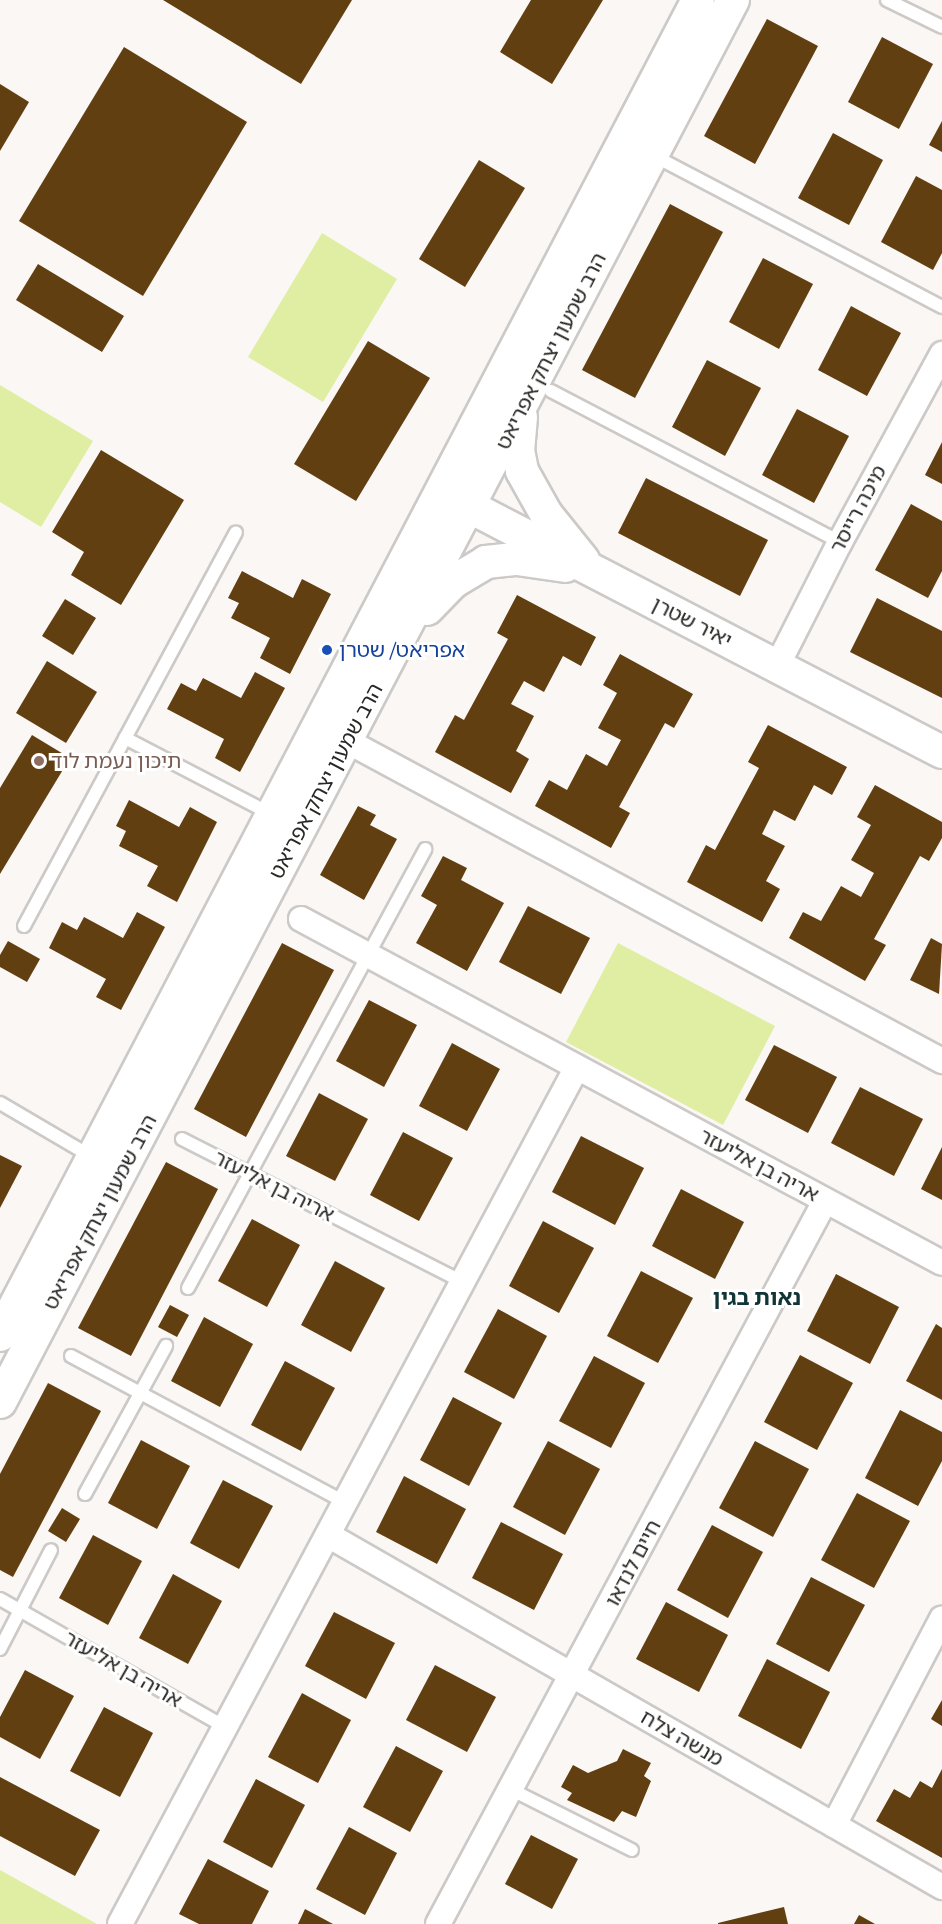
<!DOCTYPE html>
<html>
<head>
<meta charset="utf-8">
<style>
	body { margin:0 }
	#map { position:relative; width:942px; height:1924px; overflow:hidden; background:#faf7f4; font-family:"PT Sans Narrow","Noto Sans Hebrew",sans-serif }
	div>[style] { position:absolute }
	.green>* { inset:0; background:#dfeea2 }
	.building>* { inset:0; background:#613f10 }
	.roads { filter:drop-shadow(2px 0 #ccc9c7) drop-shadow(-2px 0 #ccc9c7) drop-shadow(0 2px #ccc9c7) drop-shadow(0 -2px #ccc9c7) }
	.service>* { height:12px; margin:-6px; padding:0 6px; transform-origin:6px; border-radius:6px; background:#fff }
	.minor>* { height:24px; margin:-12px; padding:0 12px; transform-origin:12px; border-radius:12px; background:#fff }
	.tertiary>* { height:32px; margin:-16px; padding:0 16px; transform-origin:16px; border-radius:16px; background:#fff }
	.dots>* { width:16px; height:16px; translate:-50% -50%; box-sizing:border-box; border:3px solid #fff; border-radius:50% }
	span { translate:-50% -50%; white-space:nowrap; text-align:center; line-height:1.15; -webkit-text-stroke:6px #fff; paint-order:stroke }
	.street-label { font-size:21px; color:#282725 }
	.transit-label { font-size:21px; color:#164399 }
	.left { translate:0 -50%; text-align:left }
	.education-label { font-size:21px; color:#785e54 }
	.neighbourhood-label { font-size:22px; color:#113437; font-weight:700 }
</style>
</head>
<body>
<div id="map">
	<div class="green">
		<i style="clip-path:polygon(322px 233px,397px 279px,323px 402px,248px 357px)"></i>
		<i style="clip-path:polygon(0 385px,93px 441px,41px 527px,0 502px)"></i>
		<i style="clip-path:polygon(618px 943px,775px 1026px,723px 1125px,566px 1042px)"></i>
		<i style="clip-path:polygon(0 1870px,97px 1924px,0 1924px)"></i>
	</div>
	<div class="building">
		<i style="clip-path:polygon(163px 0,352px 0,301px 84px)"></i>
		<i style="clip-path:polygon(531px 0,603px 0,552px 84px,500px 52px)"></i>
		<i style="clip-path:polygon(767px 19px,818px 46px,755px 164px,704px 136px)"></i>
		<i style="clip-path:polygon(882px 37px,933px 64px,899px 129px,848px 102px)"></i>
		<i style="clip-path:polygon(124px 47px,247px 122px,143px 296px,19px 221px)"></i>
		<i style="clip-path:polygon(0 84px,29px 102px,0 151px)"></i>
		<i style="clip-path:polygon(942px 121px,942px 152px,929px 145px)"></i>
		<i style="clip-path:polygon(833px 133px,883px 160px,849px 225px,798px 198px)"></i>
		<i style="clip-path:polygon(479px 160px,525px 188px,465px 287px,419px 259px)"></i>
		<i style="clip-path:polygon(916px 176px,942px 190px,942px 253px,933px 270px,881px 242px)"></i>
		<i style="clip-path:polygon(670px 204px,723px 232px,635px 398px,582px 370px)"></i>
		<i style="clip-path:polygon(763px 258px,813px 284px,779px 349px,729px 322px)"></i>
		<i style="clip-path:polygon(38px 264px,124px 316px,102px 352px,16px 300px)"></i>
		<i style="clip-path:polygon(851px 306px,901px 333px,867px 396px,818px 370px)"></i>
		<i style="clip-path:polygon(368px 341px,430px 378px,356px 501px,294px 464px)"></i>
		<i style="clip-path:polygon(707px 360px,761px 388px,725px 456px,672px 427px)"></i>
		<i style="clip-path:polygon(797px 409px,849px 436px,814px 503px,762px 475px)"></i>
		<i style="clip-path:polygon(942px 442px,942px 484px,925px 475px)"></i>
		<i style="clip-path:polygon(101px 450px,184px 500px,121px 605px,71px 575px,84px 552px,52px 532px)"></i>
		<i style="clip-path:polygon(646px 478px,768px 540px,740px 596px,618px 533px)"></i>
		<i style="clip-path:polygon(911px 504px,942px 521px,942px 571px,928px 598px,875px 570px)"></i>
		<i style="clip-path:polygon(242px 571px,293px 598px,302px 579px,331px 594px,290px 674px,260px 658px,270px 638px,231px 618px,239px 603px,228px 598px)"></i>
		<i style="clip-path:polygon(517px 595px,596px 637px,581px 666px,563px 656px,544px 692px,524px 681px,511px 704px,534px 716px,516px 751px,529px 759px,511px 793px,435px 752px,455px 715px,464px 720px,508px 639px,497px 633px)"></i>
		<i style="clip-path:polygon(877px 598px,942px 631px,942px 698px,850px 652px)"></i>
		<i style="clip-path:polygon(65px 599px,96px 618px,73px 655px,42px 636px)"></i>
		<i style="clip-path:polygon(620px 654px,693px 694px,674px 728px,665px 723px,619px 807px,630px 813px,611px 848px,535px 806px,549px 780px,567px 790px,586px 754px,607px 766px,621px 740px,598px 728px,617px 693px,603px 685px)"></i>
		<i style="clip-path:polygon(47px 661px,97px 692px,66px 743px,16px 713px)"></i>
		<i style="clip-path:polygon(255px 672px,285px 688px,240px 772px,215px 758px,224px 739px,167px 709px,181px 683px,196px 691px,203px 678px,241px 698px)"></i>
		<i style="clip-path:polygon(768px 725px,847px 767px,832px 795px,814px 785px,795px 821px,774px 810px,762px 834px,785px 846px,766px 881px,780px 889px,762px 922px,687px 882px,706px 845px,715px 850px,759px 768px,748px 762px)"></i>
		<i style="clip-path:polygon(32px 735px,70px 758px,0 874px,0 788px)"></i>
		<i style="clip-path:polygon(875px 785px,942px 822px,942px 838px,929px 861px,920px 856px,874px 939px,886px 945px,865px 981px,789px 938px,803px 912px,821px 921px,841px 886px,861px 897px,874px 873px,851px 860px,871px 825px,857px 817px)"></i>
		<i style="clip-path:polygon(129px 800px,179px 827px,190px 807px,217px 822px,177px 902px,147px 886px,158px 866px,119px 846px,126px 831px,116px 826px)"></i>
		<i style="clip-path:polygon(358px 806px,376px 815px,370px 825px,397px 839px,364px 900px,320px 875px)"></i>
		<i style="clip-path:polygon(443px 856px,467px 868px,461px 880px,504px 903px,467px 971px,416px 943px,437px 905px,421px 896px)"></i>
		<i style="clip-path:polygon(528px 906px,590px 938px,561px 994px,499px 962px)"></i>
		<i style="clip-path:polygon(137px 912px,165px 927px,121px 1010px,96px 997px,106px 979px,49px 948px,62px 922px,77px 930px,84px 917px,123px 938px)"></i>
		<i style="clip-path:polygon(931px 938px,942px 944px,939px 994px,910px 980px)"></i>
		<i style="clip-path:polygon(8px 941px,40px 959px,27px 982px,0 967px,0 955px)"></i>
		<i style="clip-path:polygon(282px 943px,334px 970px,246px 1137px,194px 1109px)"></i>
		<i style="clip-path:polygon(369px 1000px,417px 1025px,384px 1087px,336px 1061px)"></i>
		<i style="clip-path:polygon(452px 1043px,500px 1069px,467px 1131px,419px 1106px)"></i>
		<i style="clip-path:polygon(774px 1045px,837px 1077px,808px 1133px,745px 1100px)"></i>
		<i style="clip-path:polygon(860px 1087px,923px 1119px,894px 1176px,831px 1143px)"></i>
		<i style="clip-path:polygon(319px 1093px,368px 1119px,335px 1181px,286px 1156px)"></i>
		<i style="clip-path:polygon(403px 1132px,453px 1158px,419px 1221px,370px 1195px)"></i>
		<i style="clip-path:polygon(581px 1136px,644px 1168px,615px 1225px,552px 1192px)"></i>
		<i style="clip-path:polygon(942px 1147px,942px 1200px,921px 1189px)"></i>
		<i style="clip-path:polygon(0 1155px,22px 1166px,0 1208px)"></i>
		<i style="clip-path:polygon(166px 1162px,218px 1189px,131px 1356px,78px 1328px)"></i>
		<i style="clip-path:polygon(681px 1189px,744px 1222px,715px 1279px,652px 1246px)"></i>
		<i style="clip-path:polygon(252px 1219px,300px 1245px,267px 1307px,218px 1281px)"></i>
		<i style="clip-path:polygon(543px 1221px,594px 1248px,559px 1313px,509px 1286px)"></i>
		<i style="clip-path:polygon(335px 1261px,385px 1288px,351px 1352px,301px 1325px)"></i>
		<i style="clip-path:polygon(641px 1271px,693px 1298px,658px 1363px,607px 1336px)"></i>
		<i style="clip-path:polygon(836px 1274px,899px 1307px,870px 1364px,807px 1331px)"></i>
		<i style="clip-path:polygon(170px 1305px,189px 1315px,177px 1337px,158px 1327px)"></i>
		<i style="clip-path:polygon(498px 1309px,547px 1336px,514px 1399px,464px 1372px)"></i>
		<i style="clip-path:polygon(204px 1317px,253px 1344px,220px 1407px,171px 1381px)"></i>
		<i style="clip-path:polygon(936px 1324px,942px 1328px,942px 1400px,906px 1381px)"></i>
		<i style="clip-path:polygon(800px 1355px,853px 1383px,817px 1450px,764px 1422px)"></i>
		<i style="clip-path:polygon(594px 1356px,645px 1383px,611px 1448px,559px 1421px)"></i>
		<i style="clip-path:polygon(285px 1361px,335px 1388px,301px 1451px,251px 1425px)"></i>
		<i style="clip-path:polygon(48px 1383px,101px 1411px,13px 1577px,0 1570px,0 1474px)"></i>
		<i style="clip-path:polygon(453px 1397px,502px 1423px,469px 1486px,420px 1460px)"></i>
		<i style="clip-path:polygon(900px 1410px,942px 1432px,942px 1461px,918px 1506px,865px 1478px)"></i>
		<i style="clip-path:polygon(141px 1440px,190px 1466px,157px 1529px,108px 1503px)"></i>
		<i style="clip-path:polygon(548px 1441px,600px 1469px,565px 1535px,513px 1507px)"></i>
		<i style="clip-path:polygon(755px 1441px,809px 1469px,773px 1537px,719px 1508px)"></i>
		<i style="clip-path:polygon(404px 1476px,466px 1509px,437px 1564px,376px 1532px)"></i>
		<i style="clip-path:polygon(223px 1480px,273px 1506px,239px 1569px,190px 1543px)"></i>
		<i style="clip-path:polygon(857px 1493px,910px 1521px,874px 1588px,821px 1560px)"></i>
		<i style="clip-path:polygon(62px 1508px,80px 1519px,66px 1542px,48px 1531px)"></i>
		<i style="clip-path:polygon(501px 1522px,563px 1554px,534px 1610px,472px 1578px)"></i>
		<i style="clip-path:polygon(712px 1525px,763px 1552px,728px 1618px,677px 1590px)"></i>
		<i style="clip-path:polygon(93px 1535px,142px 1561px,108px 1625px,59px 1598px)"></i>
		<i style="clip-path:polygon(173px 1574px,222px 1601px,188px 1664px,139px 1638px)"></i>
		<i style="clip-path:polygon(811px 1577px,865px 1605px,829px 1672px,776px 1644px)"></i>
		<i style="clip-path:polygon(666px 1602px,728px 1635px,699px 1692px,636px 1659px)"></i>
		<i style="clip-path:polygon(334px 1612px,395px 1643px,366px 1699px,305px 1666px)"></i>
		<i style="clip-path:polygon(767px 1659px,830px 1692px,801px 1749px,738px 1716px)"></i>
		<i style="clip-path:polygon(435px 1665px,496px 1697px,467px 1752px,406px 1720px)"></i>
		<i style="clip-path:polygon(25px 1670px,74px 1696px,40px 1759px,0 1737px,0 1717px)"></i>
		<i style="clip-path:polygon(302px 1693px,351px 1720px,318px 1783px,268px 1757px)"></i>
		<i style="clip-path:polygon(942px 1700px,942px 1726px,931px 1719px)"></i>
		<i style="clip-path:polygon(104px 1707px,153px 1733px,120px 1797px,70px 1771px)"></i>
		<i style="clip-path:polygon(396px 1746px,443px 1771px,410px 1832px,363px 1807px)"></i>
		<i style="clip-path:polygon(623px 1749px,651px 1763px,644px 1776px,651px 1781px,636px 1817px,622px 1811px,614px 1822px,567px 1800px,572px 1793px,561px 1787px,573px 1765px,588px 1773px,617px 1761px)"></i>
		<i style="clip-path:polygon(942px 1769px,942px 1858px,876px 1821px,894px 1789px,910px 1798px,920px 1781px,932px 1788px)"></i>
		<i style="clip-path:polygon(0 1777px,100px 1830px,75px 1876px,0 1836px)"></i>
		<i style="clip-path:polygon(256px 1779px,305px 1805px,272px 1868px,223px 1842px)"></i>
		<i style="clip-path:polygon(349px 1827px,397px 1853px,365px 1915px,316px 1889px)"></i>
		<i style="clip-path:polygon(531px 1835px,578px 1859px,552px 1909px,505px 1884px)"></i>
		<i style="clip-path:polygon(208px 1859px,269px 1891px,252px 1924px,199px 1924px,179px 1914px)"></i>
		<i style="clip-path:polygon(784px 1907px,788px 1924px,718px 1924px,718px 1923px)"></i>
		<i style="clip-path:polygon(305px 1909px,333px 1924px,298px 1924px)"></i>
		<i style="clip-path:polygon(859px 1915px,875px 1924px,854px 1924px)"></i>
	</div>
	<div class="roads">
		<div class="service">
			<i style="left:887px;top:0;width:61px;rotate:26.1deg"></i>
			<i style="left:664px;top:161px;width:314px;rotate:27.7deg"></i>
			<i style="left:551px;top:391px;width:326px;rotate:27.6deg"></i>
			<i style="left:125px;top:738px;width:167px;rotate:27.5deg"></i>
			<i style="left:24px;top:926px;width:447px;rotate:-61.7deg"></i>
			<i style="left:0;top:1103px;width:107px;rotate:30.4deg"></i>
			<i style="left:182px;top:1139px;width:315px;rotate:27deg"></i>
			<i style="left:188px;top:1288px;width:499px;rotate:-61.6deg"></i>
			<i style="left:71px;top:1356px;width:310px;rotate:28.1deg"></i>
			<i style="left:85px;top:1494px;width:169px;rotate:-61.3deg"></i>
			<i style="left:0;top:1599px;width:259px;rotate:29.6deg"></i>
			<i style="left:0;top:1649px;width:111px;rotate:-62.7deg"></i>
			<i style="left:512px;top:1790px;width:134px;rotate:26.6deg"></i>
		</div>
		<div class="minor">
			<i style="left:777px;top:666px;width:139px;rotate:-63.1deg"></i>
			<i style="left:840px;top:542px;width:214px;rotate:-61.5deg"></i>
			<i style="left:347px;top:741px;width:676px;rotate:28.27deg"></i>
			<i style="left:301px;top:919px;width:727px;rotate:28.22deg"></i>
			<i style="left:328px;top:1535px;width:708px;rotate:29.83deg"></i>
			<i style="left:834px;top:1825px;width:233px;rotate:-62.4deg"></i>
			<i style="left:120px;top:1924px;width:971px;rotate:-61.93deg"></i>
			<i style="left:438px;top:1924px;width:820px;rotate:-61.84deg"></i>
		</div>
		<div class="tertiary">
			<i style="left:521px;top:417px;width:33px;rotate:95deg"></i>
			<i style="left:518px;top:450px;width:21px;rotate:79deg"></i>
			<i style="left:522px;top:471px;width:49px;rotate:60.8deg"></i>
			<i style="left:546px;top:514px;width:59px;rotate:51.2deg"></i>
			<i style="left:451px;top:497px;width:553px;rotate:27.45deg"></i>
			<i style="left:427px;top:609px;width:37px;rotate:-46deg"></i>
			<i style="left:453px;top:582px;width:39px;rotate:-31deg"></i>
			<i style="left:486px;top:562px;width:31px;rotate:-6deg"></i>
			<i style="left:517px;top:559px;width:49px;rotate:8.1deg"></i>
			<i style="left:0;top:1335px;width:1506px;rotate:-62.4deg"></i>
			<i style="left:0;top:1402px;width:1582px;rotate:-62.4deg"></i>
		</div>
	</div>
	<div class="dots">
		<i style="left:327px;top:650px;background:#1a4fb4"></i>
		<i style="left:39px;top:761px;background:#8d6e63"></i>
	</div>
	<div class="street-label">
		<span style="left:551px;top:351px;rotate:-63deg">הרב שמעון יצחק אפריאט</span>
		<span style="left:858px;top:509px;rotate:-62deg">מיכה רייסר</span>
		<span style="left:692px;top:622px;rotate:27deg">יאיר שטרן</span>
		<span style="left:326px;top:781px;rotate:-62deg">הרב שמעון יצחק אפריאט</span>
		<span style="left:759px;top:1165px;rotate:28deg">אריה בן אליעזר</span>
		<span style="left:274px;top:1186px;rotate:27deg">אריה בן אליעזר</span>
		<span style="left:100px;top:1212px;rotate:-62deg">הרב שמעון יצחק אפריאט</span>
		<span style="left:633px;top:1563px;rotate:-62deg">חיים לנדאו</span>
		<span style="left:123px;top:1669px;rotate:30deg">אריה בן אליעזר</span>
		<span style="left:682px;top:1738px;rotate:30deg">מנשה צלח</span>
	</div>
	<div class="transit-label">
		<span class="left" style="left:339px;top:650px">אפריאט/ שטרן</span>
	</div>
	<div class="education-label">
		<span class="left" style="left:51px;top:761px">תיכון נעמת לוד</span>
	</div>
	<div class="neighbourhood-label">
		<span style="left:757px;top:1298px">נאות בגין</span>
	</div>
</div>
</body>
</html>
